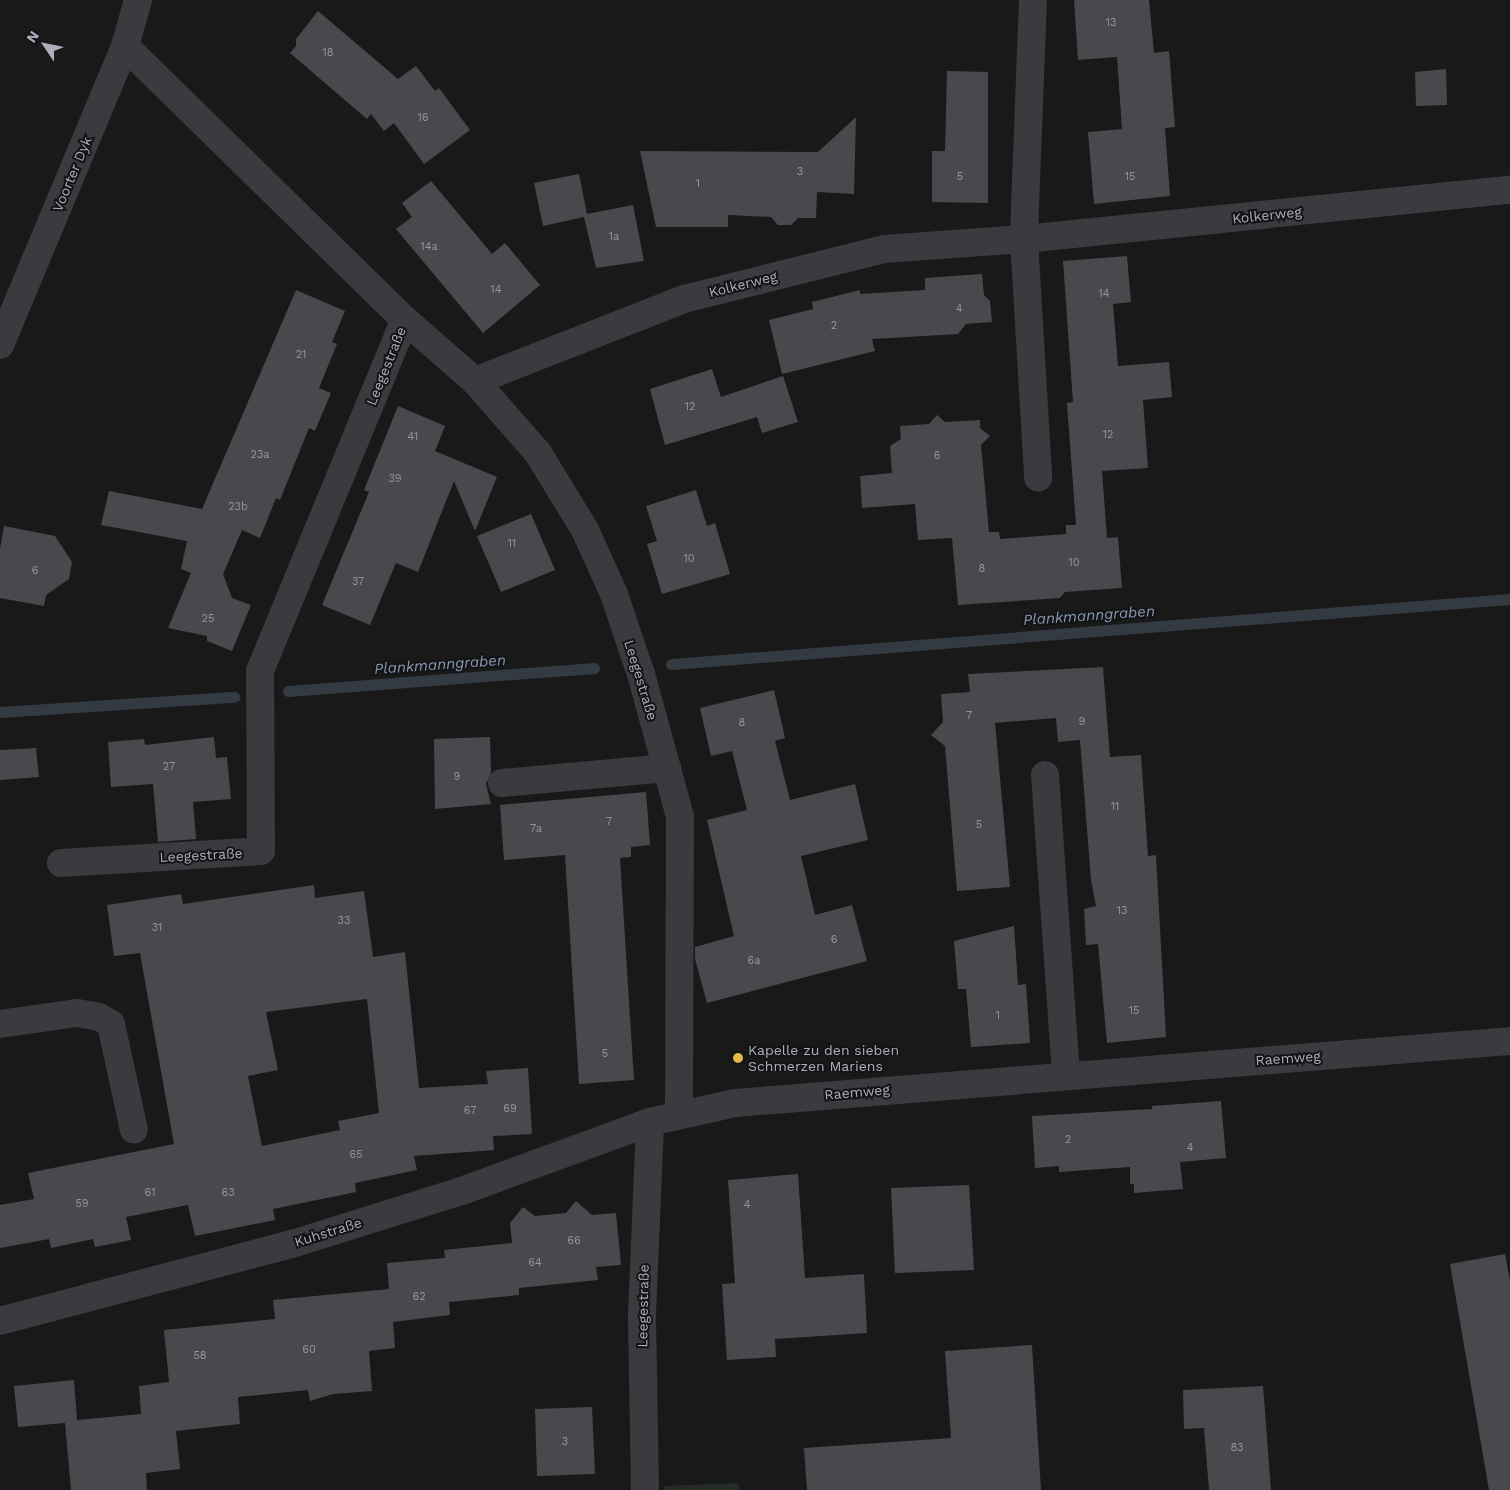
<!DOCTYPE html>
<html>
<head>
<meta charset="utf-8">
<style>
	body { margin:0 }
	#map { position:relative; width:1510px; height:1490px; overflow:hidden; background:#19191a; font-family:"Work Sans",sans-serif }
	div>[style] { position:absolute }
	.green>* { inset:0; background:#252c26 }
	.stream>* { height:11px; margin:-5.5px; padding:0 5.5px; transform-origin:5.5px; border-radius:5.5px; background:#333a42 }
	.building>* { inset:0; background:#48494d }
	.minor>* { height:28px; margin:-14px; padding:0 14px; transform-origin:14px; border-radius:14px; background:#3a3a3f }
	.dots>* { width:14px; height:14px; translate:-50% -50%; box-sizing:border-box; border:2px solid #141315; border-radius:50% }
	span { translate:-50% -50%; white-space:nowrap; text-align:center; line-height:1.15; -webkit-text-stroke:4px #141315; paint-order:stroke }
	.number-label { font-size:11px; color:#93969e }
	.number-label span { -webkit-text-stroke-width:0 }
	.street-label { font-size:14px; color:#acafb9 }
	.poi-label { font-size:14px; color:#acafb9 }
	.left { translate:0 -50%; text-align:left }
	.water-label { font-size:15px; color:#879ab0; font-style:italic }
	.north { position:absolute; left:20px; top:20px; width:50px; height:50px; -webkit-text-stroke:4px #141315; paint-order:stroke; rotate:304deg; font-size:14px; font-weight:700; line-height:20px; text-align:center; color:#acafb9 }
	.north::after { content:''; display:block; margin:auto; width:18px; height:22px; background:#acafb9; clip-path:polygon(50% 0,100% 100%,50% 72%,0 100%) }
</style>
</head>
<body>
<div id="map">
	<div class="green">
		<i style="clip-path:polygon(739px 1483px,739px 1490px,664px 1490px,664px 1486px)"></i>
	</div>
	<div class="stream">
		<i style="left:671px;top:664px;width:842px;rotate:-4.43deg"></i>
		<i style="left:288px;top:691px;width:307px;rotate:-4.3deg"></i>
		<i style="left:0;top:712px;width:235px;rotate:-3.7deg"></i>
	</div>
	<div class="building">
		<i style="clip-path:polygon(1074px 0,1149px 0,1154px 53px,1169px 51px,1175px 127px,1165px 128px,1170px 196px,1094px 204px,1088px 132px,1122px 129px,1117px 57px,1078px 60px)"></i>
		<i style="clip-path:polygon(318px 11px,398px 79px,416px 66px,435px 91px,439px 88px,470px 130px,424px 164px,394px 123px,384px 131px,371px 114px,367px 119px,290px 53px,296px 46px,296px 39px)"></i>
		<i style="clip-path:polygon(1446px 69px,1447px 105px,1416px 106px,1415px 72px)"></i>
		<i style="clip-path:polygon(947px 71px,988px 72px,988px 203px,932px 202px,932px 151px,945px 151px)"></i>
		<i style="clip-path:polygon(856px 117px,854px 194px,817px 192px,816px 218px,798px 218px,791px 225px,778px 225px,771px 217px,728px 215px,728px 227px,656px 227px,640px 151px,818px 152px)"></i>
		<i style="clip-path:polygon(579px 174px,587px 214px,633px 205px,644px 261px,596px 268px,584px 217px,543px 226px,534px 183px)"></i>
		<i style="clip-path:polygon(431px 181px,492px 254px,505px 243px,540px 285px,483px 333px,396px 229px,412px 217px,402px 203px)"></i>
		<i style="clip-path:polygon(1127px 256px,1131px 302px,1113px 304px,1118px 366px,1169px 362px,1172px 397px,1143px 400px,1148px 468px,1102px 471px,1107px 538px,1118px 537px,1122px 588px,1065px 592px,1060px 598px,958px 605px,952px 538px,918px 540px,915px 504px,862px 508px,860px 476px,892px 473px,890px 446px,901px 439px,900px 426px,929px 424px,937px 415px,945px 422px,980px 420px,980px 428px,990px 436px,981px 445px,989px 532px,999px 532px,1000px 539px,1066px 534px,1066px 525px,1076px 525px,1067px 403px,1073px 402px,1063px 261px)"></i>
		<i style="clip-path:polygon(982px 274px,984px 295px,990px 301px,992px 322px,966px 324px,958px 334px,872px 339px,875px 351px,782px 374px,769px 320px,813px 309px,812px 302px,860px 290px,860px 294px,925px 290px,925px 278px)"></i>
		<i style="clip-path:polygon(296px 290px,345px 311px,332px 342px,337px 344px,319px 388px,331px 393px,315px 431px,309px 428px,280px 500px,276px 498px,260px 538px,242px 530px,223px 574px,232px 598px,251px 605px,232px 651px,207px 641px,207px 636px,168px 628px,191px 573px,181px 569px,187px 541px,101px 525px,109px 491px,202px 509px)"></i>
		<i style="clip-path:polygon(712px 369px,721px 397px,783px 376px,798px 422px,762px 433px,757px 417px,665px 445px,650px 389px)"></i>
		<i style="clip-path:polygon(398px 406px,445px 426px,435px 451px,497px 477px,475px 531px,454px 481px,418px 572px,396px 563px,370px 625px,322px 605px,369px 492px,364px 490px)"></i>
		<i style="clip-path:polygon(696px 490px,707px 526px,715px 523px,730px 574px,662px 594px,647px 544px,657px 541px,646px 506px)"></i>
		<i style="clip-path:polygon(531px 514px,555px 570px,501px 592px,477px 536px)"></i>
		<i style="clip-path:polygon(4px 526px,55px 536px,72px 562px,69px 579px,46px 595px,44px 606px,0 598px,0 549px)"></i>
		<i style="clip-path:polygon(1103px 667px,1110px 757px,1141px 755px,1148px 856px,1156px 855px,1166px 1037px,1107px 1043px,1098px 944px,1086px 945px,1084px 909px,1096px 906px,1091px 880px,1080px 740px,1058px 742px,1056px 718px,995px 723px,1010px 887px,957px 891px,945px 746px,931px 735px,943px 722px,941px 694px,970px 692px,968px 674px)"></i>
		<i style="clip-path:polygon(774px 690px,785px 738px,775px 741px,790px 800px,855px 784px,868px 840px,801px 856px,815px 915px,852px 905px,867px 961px,707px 1003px,695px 959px,695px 947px,734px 936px,707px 820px,747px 810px,732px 751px,711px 756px,700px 708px)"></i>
		<i style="clip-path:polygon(214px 737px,216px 758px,227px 757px,231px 799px,193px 802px,196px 839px,158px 842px,153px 784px,111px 787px,108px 742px,144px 739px,145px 745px)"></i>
		<i style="clip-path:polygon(490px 737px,491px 773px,486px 784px,491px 804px,435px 809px,434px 739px)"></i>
		<i style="clip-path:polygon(36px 748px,39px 777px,0 780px,0 750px)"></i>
		<i style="clip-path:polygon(646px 792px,650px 845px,631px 847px,631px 857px,620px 858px,634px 1080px,579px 1084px,565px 855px,504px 860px,500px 805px)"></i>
		<i style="clip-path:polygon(evenodd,314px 885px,315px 898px,364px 891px,373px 957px,405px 952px,419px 1088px,488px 1084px,486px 1071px,528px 1068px,532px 1134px,493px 1136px,494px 1150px,414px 1156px,417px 1170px,355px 1183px,356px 1192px,273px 1209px,275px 1220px,195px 1236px,188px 1205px,126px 1217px,131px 1240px,95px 1247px,93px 1239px,51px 1248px,49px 1239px,0 1248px,0 1205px,34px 1199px,28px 1173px,174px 1144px,140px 953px,114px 956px,107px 905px,181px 894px,183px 904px,314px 885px,367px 999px,379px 1113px,338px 1121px,340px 1130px,262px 1146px,248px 1076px,278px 1070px,266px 1012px,367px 999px)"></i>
		<i style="clip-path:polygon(1014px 926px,1018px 985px,1026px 984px,1030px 1043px,971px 1047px,966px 989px,958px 989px,954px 941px)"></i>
		<i style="clip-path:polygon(1221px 1101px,1226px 1158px,1180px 1162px,1183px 1189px,1134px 1193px,1134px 1184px,1130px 1184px,1130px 1167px,1059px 1172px,1059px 1166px,1035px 1168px,1032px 1116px,1152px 1109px,1152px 1106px)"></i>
		<i style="clip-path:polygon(798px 1174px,805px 1278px,864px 1274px,867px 1333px,775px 1339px,776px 1357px,727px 1360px,722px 1284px,735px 1283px,728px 1180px)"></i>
		<i style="clip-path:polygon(969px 1185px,974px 1270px,895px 1273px,891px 1188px)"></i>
		<i style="clip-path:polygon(576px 1201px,592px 1215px,616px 1213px,621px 1265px,596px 1267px,598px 1280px,519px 1288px,519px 1295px,449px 1302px,450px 1315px,393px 1322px,395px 1348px,369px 1351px,372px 1391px,333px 1394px,310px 1401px,308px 1390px,238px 1397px,240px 1424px,176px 1431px,180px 1469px,146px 1473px,147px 1490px,71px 1490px,65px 1423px,18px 1427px,14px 1386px,74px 1380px,77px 1420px,141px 1414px,139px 1386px,169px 1382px,164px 1330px,275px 1319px,273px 1300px,389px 1289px,387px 1263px,445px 1258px,444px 1250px,512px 1243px,510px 1223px,523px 1207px,535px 1216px,566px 1213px)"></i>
		<i style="clip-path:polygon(1505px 1254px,1510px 1281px,1510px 1490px,1489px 1490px,1450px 1264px)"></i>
		<i style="clip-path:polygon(1032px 1345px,1041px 1490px,807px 1490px,804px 1448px,951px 1438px,945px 1351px)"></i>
		<i style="clip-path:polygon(1263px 1386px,1271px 1490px,1209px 1490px,1204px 1428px,1184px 1429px,1183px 1390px)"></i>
		<i style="clip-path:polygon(592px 1407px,595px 1474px,537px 1476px,535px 1409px)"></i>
	</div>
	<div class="minor">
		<i style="left:1033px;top:0;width:239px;rotate:92.2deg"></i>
		<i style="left:1024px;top:239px;width:239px;rotate:86.6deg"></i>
		<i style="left:125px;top:46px;width:392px;rotate:44.4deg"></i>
		<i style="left:405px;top:320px;width:93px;rotate:41.1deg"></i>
		<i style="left:475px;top:381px;width:96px;rotate:48.8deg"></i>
		<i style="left:538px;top:453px;width:90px;rotate:58.6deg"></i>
		<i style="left:585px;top:530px;width:70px;rotate:65.6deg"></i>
		<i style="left:614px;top:594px;width:84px;rotate:71.4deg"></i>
		<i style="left:641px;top:674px;width:148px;rotate:74.7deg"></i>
		<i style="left:680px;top:817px;width:297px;rotate:90.2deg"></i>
		<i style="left:0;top:345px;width:324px;rotate:-67.3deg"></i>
		<i style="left:125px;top:46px;width:48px;rotate:-74.2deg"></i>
		<i style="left:475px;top:381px;width:225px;rotate:-21.4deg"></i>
		<i style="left:684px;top:299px;width:206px;rotate:-14deg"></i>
		<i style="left:884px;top:249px;width:140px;rotate:-4.1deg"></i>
		<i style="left:1024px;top:239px;width:488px;rotate:-5.8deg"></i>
		<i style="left:1045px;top:775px;width:301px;rotate:86deg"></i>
		<i style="left:502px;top:783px;width:166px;rotate:-5.2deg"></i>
		<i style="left:61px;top:863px;width:200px;rotate:-3.4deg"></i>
		<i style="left:261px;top:851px;width:180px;rotate:-90.3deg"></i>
		<i style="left:260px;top:671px;width:380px;rotate:-67.6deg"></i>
		<i style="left:0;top:1024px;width:78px;rotate:-8.1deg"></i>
		<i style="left:77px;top:1013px;width:22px;rotate:10deg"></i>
		<i style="left:99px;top:1017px;width:14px;rotate:30deg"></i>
		<i style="left:111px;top:1024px;width:108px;rotate:77.8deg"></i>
		<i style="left:0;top:1321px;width:302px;rotate:-14.8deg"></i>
		<i style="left:292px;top:1244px;width:183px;rotate:-17.4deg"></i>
		<i style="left:467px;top:1189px;width:195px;rotate:-20.1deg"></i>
		<i style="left:650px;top:1122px;width:87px;rotate:-12.6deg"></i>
		<i style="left:735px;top:1103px;width:777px;rotate:-4.57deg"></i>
		<i style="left:645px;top:1490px;width:176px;rotate:-91deg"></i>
		<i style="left:642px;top:1314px;width:192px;rotate:-87.6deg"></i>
	</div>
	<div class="dots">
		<i style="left:738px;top:1058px;background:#e2b949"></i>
	</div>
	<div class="number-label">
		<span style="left:1111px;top:23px">13</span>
		<span style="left:328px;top:53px">18</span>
		<span style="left:423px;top:118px">16</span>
		<span style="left:800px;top:172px">3</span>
		<span style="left:960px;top:177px">5</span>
		<span style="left:1130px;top:177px">15</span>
		<span style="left:698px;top:184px">1</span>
		<span style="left:614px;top:237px">1a</span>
		<span style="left:429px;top:247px">14a</span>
		<span style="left:496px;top:290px">14</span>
		<span style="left:1104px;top:294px">14</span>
		<span style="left:959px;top:309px">4</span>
		<span style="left:834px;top:326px">2</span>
		<span style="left:301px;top:355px">21</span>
		<span style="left:690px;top:407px">12</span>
		<span style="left:1108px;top:435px">12</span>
		<span style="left:413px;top:437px">41</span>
		<span style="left:260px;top:455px">23a</span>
		<span style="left:937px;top:456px">6</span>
		<span style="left:395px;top:479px">39</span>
		<span style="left:238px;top:507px">23b</span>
		<span style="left:512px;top:544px">11</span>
		<span style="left:689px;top:559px">10</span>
		<span style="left:1074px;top:563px">10</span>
		<span style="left:982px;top:569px">8</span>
		<span style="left:35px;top:571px">6</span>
		<span style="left:358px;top:582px">37</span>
		<span style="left:208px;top:619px">25</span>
		<span style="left:969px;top:716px">7</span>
		<span style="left:1082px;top:722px">9</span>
		<span style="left:742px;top:723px">8</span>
		<span style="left:169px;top:767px">27</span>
		<span style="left:457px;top:777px">9</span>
		<span style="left:1115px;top:807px">11</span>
		<span style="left:609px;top:822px">7</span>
		<span style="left:979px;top:825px">5</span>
		<span style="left:536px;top:829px">7a</span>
		<span style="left:1122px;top:911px">13</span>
		<span style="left:344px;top:921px">33</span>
		<span style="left:157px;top:928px">31</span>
		<span style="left:834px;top:940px">6</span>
		<span style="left:754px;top:961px">6a</span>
		<span style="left:1134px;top:1011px">15</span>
		<span style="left:998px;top:1016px">1</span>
		<span style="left:605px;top:1054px">5</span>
		<span style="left:510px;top:1109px">69</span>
		<span style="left:470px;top:1111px">67</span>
		<span style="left:1068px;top:1140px">2</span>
		<span style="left:1190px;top:1148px">4</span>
		<span style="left:356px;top:1155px">65</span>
		<span style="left:150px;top:1193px">61</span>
		<span style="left:228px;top:1193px">63</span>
		<span style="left:82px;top:1204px">59</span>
		<span style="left:747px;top:1205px">4</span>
		<span style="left:574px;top:1241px">66</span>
		<span style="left:535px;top:1263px">64</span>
		<span style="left:419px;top:1297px">62</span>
		<span style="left:309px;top:1350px">60</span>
		<span style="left:200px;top:1356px">58</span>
		<span style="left:565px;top:1442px">3</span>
		<span style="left:1237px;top:1448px">83</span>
	</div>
	<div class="street-label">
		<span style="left:72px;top:174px;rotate:-67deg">Voorter Dyk</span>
		<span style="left:1267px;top:215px;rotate:-6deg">Kolkerweg</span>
		<span style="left:743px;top:284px;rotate:-14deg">Kolkerweg</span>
		<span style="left:386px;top:366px;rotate:-68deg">Leegestraße</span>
		<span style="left:641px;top:680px;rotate:73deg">Leegestraße</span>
		<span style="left:201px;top:855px;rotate:-3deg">Leegestraße</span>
		<span style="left:1288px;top:1058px;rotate:-4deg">Raemweg</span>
		<span style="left:857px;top:1092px;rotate:-5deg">Raemweg</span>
		<span style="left:328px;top:1232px;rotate:-17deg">Kuhstraße</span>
		<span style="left:643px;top:1306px;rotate:-89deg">Leegestraße</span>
	</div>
	<div class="poi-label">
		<span class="left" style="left:748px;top:1058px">Kapelle zu den sieben<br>Schmerzen Mariens</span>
	</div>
	<div class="water-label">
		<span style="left:1089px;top:616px;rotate:-4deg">Plankmanngraben</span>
		<span style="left:440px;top:665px;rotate:-4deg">Plankmanngraben</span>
	</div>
	<div class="north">N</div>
</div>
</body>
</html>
